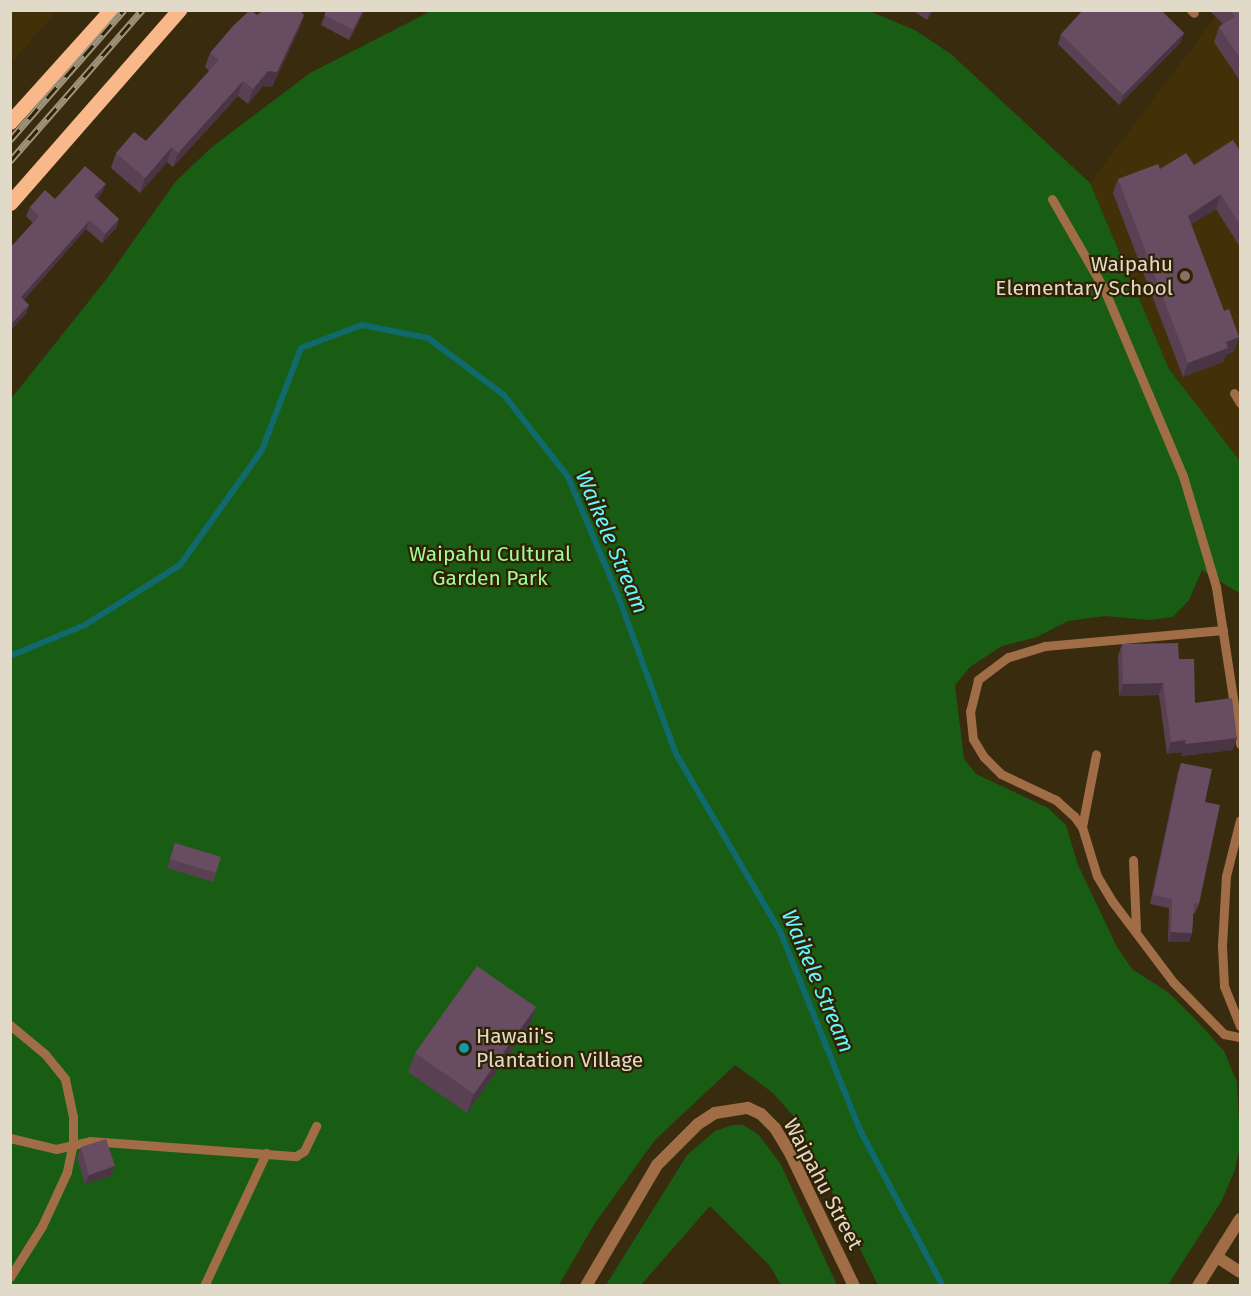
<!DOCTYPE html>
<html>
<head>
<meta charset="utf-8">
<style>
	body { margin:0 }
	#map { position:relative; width:1251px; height:1296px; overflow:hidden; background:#392b0d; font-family:"Fira Sans",sans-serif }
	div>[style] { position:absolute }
	.built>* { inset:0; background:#413008 }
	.green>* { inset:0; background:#185d13 }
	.stream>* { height:6px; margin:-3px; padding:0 3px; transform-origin:3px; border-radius:3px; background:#10696c }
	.service>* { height:9px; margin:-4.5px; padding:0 4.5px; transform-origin:4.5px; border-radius:4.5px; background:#a06d47 }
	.minor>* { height:12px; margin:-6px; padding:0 6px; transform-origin:6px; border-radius:6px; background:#a06d47 }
	.tertiary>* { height:12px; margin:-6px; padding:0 6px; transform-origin:6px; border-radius:6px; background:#a06d47 }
	.primary>* { height:15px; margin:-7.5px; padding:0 7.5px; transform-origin:7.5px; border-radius:7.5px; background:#f8b88a }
	.rail>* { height:7px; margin-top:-3.5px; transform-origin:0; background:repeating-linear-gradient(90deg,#2f2103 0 14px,#9e947e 0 28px); box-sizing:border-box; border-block:2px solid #9e947e }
	.wall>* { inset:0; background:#594153 }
	.shaded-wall>* { inset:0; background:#493544 }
	.building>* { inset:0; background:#684c61 }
	.dots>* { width:16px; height:16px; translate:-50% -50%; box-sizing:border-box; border:3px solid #2f2103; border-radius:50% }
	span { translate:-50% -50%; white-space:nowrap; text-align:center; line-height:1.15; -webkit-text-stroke:4.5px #2f2103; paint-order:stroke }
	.poi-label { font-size:21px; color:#e2dac9 }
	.right { translate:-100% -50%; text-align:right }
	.left { translate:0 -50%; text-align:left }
	.park-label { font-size:21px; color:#a0fa97 }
	.street-label { font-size:21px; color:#e2dac9 }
	.water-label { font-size:22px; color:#63f8fe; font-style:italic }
	.frame { position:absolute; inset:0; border:12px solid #e2dac9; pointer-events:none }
</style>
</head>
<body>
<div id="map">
	<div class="built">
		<i style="clip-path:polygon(11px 10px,57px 11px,11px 63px,10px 11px)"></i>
		<i style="clip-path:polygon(1220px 11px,1240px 11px,1240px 461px,1169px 369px,1090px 183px)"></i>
	</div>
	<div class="green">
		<i style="clip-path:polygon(433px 10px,869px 11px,915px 30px,951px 54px,1090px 183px,1169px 369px,1240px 461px,1240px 635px,1239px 593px,1202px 570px,1189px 600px,1173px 617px,1149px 620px,1105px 616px,1068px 621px,1037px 637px,1002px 646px,970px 667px,955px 685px,964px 759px,976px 774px,1048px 808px,1066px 825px,1078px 865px,1117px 947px,1132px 969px,1169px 993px,1197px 1021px,1224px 1051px,1237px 1082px,1240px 1145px,1235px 1170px,1221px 1202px,1168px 1285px,878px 1285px,795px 1118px,773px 1093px,735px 1065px,655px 1140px,595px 1223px,559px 1285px,11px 1285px,10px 400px,105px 281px,176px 181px,212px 147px,310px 73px)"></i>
		<i style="clip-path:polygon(732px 1125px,743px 1125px,758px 1134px,780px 1163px,837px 1285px,781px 1285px,770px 1266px,710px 1206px,641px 1285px,606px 1285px,687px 1155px,715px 1131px)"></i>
	</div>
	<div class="stream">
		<i style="left:10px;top:656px;width:81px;rotate:-22.5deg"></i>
		<i style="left:85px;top:625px;width:112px;rotate:-32.3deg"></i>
		<i style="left:180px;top:565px;width:141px;rotate:-54.5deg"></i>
		<i style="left:262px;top:450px;width:109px;rotate:-69.1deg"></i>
		<i style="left:301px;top:348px;width:65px;rotate:-20.7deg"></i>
		<i style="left:362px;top:325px;width:67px;rotate:11.1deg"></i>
		<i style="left:428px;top:338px;width:95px;rotate:36.9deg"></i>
		<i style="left:504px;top:395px;width:104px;rotate:52deg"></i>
		<i style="left:568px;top:477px;width:126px;rotate:67.1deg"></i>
		<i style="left:617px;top:593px;width:171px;rotate:69.9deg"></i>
		<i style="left:676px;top:754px;width:205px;rotate:59.6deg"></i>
		<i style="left:780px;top:931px;width:217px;rotate:68.1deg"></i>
		<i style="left:861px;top:1132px;width:174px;rotate:62deg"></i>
	</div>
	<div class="service">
		<i style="left:1191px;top:10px;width:4px;rotate:45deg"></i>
		<i style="left:1052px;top:199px;width:104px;rotate:60deg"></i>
		<i style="left:1104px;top:289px;width:203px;rotate:67.1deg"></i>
		<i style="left:1183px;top:476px;width:116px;rotate:73.4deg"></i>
		<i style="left:1216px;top:587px;width:159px;rotate:81.3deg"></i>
		<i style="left:1234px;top:393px;width:12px;rotate:59deg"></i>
		<i style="left:1223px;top:630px;width:179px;rotate:174.9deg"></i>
		<i style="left:1045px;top:646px;width:39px;rotate:163deg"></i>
		<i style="left:1008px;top:657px;width:38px;rotate:143deg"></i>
		<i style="left:978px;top:680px;width:32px;rotate:104deg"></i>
		<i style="left:970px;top:711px;width:28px;rotate:84deg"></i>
		<i style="left:973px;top:739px;width:21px;rotate:59deg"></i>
		<i style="left:984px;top:757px;width:24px;rotate:45deg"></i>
		<i style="left:1001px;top:774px;width:61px;rotate:25.3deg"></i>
		<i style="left:1056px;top:800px;width:24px;rotate:42deg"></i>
		<i style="left:1074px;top:816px;width:14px;rotate:54deg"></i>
		<i style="left:1082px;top:827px;width:51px;rotate:73deg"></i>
		<i style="left:1097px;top:876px;width:29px;rotate:59deg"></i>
		<i style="left:1112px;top:901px;width:101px;rotate:53deg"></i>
		<i style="left:1173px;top:982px;width:73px;rotate:45.6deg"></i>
		<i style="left:1224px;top:1034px;width:16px;rotate:11deg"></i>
		<i style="left:1240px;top:820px;width:58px;rotate:104deg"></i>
		<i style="left:1226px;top:876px;width:70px;rotate:93.3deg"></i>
		<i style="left:1222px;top:946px;width:40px;rotate:87.1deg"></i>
		<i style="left:1224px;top:986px;width:43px;rotate:68.2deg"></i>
		<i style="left:1082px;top:827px;width:74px;rotate:-79.1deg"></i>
		<i style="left:1133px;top:860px;width:69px;rotate:87.5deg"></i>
		<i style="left:10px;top:1025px;width:45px;rotate:39.6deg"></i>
		<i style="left:45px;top:1054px;width:32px;rotate:51deg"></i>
		<i style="left:65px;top:1079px;width:39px;rotate:78deg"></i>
		<i style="left:73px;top:1117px;width:26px;rotate:90deg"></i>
		<i style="left:73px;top:1143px;width:30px;rotate:102deg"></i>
		<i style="left:67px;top:1172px;width:60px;rotate:114.8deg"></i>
		<i style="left:42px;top:1226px;width:60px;rotate:122.1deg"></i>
		<i style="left:10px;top:1138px;width:47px;rotate:13.4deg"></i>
		<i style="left:56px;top:1149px;width:35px;rotate:-13deg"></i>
		<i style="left:90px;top:1141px;width:207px;rotate:4.2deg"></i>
		<i style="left:296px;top:1156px;width:9px;rotate:-32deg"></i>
		<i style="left:304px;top:1151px;width:28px;rotate:-64deg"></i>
		<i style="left:204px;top:1286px;width:147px;rotate:-65deg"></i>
	</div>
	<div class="minor">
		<i style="left:1217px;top:1257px;width:27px;rotate:33deg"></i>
	</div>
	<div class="tertiary">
		<i style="left:586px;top:1286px;width:140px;rotate:-59.6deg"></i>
		<i style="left:657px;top:1165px;width:58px;rotate:-45deg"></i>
		<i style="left:698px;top:1124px;width:20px;rotate:-33deg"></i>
		<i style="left:715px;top:1113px;width:33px;rotate:-9deg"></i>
		<i style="left:748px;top:1108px;width:14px;rotate:25deg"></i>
		<i style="left:761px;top:1114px;width:20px;rotate:45deg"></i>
		<i style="left:775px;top:1128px;width:27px;rotate:59deg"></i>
		<i style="left:789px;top:1151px;width:150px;rotate:64.3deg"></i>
		<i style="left:1198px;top:1286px;width:79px;rotate:-57.9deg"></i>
	</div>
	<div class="primary">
		<i style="left:10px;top:122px;width:151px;rotate:-48deg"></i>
		<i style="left:10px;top:203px;width:257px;rotate:-48.8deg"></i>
	</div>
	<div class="rail">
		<i style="left:10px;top:140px;width:173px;rotate:-48.8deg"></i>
		<i style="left:10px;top:161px;width:201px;rotate:-48.8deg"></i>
	</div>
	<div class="wall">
		<i style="clip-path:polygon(327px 10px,365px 10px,349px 40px,321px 25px)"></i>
		<i style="clip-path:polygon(912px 10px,933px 10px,927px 20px)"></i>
		<i style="clip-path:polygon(1209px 10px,1240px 10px,1240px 81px,1214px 42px,1219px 27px,1223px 24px)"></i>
		<i style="clip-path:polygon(257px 15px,304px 15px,299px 29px,272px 87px,263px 86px,248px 104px,238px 96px,173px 167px,167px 162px,140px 193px,111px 168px,116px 153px,146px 141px,209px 71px,205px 67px,210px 53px)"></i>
		<i style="clip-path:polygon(1184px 33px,1180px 43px,1119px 105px,1058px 44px,1061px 34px)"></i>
		<i style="clip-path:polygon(1240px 151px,1240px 247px,1216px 209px,1191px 224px,1224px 311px,1239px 337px,1234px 351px,1226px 355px,1223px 362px,1183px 377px,1113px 193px,1118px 179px,1160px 169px,1194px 165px)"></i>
		<i style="clip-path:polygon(102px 193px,97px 199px,119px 219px,116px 228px,102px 243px,86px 229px,24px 300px,29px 305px,26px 314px,10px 331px,10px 246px,11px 247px,33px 223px,26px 216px,30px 207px,55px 199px)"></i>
		<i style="clip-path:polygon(1122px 644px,1179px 659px,1195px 703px,1233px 750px,1181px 756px,1182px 752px,1167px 754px,1159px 695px,1119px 696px,1118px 656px)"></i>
		<i style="clip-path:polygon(1181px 763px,1205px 802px,1199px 904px,1195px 913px,1193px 913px,1192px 933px,1189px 942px,1168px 942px,1169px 908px,1150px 904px,1178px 772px)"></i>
		<i style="clip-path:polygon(175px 843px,216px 873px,213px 882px,167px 868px)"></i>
		<i style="clip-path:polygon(536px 1007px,529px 1026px,467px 1113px,408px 1072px,415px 1053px)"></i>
		<i style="clip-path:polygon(81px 1147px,111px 1176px,85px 1184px,77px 1157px)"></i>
	</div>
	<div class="shaded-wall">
		<i style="clip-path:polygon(363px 10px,365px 10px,349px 40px,353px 30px)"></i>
		<i style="clip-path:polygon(931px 10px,933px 10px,927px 20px)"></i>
		<i style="clip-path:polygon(304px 15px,299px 29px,272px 87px,263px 86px,248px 104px,253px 89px)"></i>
		<i style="clip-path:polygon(1184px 33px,1180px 43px,1119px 105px,1123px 95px)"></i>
		<i style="clip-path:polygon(243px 81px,238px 96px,173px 167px,178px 153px)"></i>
		<i style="clip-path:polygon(172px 147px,167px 162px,140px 193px,145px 178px)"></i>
		<i style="clip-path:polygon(106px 184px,102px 193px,91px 206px,94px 196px)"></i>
		<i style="clip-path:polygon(1221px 194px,1216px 209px,1183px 230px,1188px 216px)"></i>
		<i style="clip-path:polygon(119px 219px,116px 228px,102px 243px,105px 234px)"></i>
		<i style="clip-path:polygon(90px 220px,86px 229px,18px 307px,21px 297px)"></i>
		<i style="clip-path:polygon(29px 305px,26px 314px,10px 331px,10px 325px)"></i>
		<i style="clip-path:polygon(1239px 337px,1234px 351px,1226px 355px,1223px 362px,1183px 377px,1188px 363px,1226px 342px)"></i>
		<i style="clip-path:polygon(1163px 683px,1159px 695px,1119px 696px,1123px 684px)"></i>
		<i style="clip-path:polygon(1237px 738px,1233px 750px,1181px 756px,1185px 744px)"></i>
		<i style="clip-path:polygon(1186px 740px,1182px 752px,1167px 754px,1171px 742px)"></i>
		<i style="clip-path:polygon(1171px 932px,1192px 933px,1189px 942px,1168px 942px)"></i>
		<i style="clip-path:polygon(536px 1007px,529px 1026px,467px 1113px,474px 1094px)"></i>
		<i style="clip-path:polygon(115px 1166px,111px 1176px,85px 1184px,89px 1175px)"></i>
	</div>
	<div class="building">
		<i style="clip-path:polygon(250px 10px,251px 10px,257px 15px,264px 10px,300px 10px,304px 15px,277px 72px,268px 71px,253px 89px,243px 81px,178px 153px,172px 147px,145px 178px,116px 153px,134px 132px,146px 141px,219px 60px,210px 53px,233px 26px)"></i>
		<i style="clip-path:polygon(327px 10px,363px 10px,353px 30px,324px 15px)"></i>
		<i style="clip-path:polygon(1083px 10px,1161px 10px,1184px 33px,1123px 95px,1061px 34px)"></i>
		<i style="clip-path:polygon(1229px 10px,1240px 10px,1240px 58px,1219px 27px,1235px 16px)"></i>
		<i style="clip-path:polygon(1233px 140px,1240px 151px,1240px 225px,1221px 194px,1188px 216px,1224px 311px,1229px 309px,1239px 337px,1226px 342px,1228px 348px,1188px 363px,1118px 179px,1158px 164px,1160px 169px,1186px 153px,1194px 165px)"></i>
		<i style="clip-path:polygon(85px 166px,106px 184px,94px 196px,119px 219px,105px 234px,90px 220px,21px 297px,29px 305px,10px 325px,10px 246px,11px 247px,39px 216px,30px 207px,45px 190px,55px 199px)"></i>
		<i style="clip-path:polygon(1178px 643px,1179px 659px,1194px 659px,1195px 703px,1232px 698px,1237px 738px,1185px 744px,1186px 740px,1171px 742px,1163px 683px,1123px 684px,1122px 644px)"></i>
		<i style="clip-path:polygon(1181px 763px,1212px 769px,1205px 802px,1220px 805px,1199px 904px,1194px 903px,1192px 933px,1171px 932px,1172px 899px,1153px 895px)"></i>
		<i style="clip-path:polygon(175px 843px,221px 857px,216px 873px,170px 859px)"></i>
		<i style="clip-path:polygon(477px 966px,536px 1007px,474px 1094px,415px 1053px)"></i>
		<i style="clip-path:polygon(106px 1139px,115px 1166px,89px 1175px,81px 1147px)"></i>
	</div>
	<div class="dots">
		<i style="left:1185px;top:276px;background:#8d6e63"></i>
		<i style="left:464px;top:1048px;background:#0f9aa8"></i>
	</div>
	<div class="poi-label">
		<span class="right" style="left:1173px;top:276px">Waipahu<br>Elementary School</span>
		<span class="left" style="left:476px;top:1048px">Hawaii's<br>Plantation Village</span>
	</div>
	<div class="park-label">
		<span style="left:490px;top:566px">Waipahu Cultural<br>Garden Park</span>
	</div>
	<div class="street-label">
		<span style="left:823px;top:1184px;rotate:62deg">Waipahu Street</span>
	</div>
	<div class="water-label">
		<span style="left:612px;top:542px;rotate:67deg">Waikele Stream</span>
		<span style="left:818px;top:981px;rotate:67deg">Waikele Stream</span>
	</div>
	<div class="frame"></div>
</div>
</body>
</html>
